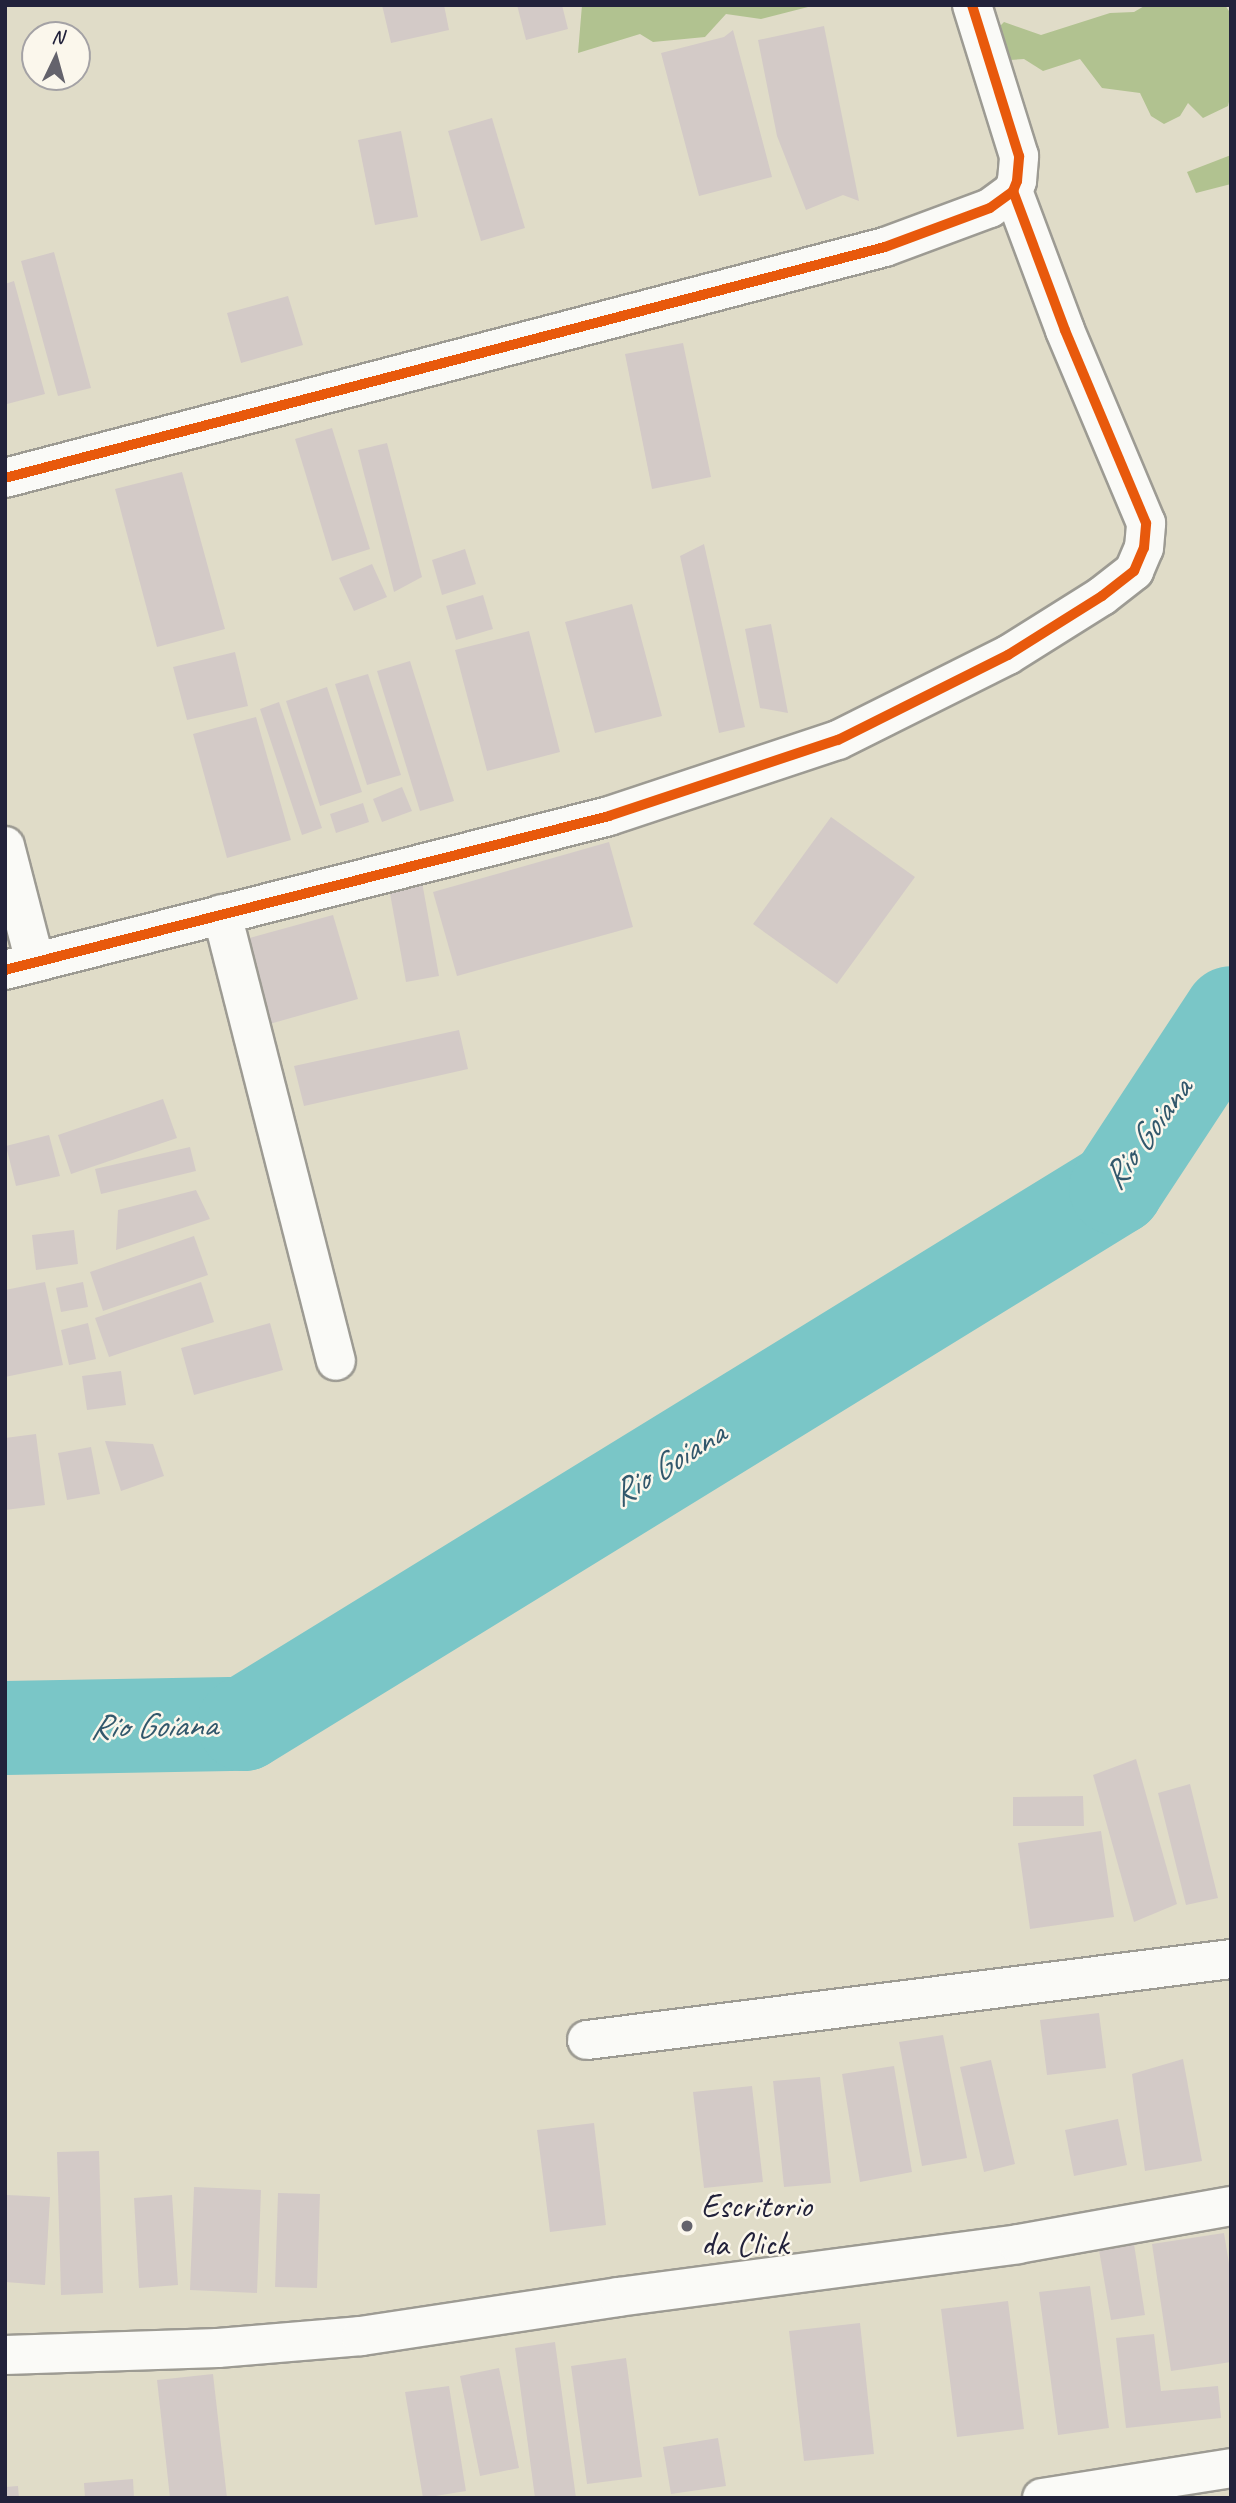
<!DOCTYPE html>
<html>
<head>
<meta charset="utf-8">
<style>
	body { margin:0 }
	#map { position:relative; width:1236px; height:2503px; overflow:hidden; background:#e0dcc8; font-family:Caveat,sans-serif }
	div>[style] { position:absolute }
	.forest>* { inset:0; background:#b1c290 }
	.river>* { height:94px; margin:-47px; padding:0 47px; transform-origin:47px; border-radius:47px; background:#7ac6c7 }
	.building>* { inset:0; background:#d3cac7 }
	.roads { filter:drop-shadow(2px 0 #9d9b93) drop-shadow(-2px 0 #9d9b93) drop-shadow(0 2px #9d9b93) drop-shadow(0 -2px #9d9b93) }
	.minor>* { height:38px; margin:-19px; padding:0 19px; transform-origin:19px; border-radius:19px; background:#fafaf7 }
	.cycleway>* { height:10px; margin:-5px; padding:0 5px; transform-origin:5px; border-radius:5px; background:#e8590c }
	.dots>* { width:19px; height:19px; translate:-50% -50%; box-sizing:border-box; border:4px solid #fbf7ec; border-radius:50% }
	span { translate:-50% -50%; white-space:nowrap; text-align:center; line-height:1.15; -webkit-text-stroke:5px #fbf7ec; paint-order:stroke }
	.poi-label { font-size:33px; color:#22223b }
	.left { translate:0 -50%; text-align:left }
	.water-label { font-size:35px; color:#32586c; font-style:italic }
	.frame { position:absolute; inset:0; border:7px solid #22223b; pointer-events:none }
	.north { position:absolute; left:21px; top:21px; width:70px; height:70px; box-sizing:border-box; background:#fbf7ec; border:2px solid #a4a2a5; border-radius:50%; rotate:5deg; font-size:19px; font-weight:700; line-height:28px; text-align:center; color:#22223b }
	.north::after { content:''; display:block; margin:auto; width:24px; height:32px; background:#64636c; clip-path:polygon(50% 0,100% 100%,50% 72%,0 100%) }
</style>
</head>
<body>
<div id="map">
	<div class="forest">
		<i style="clip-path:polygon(582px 5px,808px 5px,808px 7px,761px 19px,726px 14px,705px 37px,653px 42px,640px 34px,578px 53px)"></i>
		<i style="clip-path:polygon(1146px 5px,1225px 5px,1231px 14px,1231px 93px,1228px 106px,1203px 118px,1188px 103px,1180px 116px,1164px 124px,1151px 116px,1140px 93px,1102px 88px,1080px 59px,1043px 71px,1024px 59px,993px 61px,993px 33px,1004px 22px,1041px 35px,1110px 13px,1134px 12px)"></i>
		<i style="clip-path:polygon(1231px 155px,1231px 184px,1196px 193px,1187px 172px)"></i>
	</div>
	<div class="river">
		<i style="left:5px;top:1728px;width:239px;rotate:-1deg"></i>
		<i style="left:244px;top:1724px;width:1024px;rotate:-31.58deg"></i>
		<i style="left:1116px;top:1188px;width:209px;rotate:-56.7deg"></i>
	</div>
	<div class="building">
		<i style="clip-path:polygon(382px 5px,444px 5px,449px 30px,391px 43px)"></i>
		<i style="clip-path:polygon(517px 5px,562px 5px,568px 29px,526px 40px)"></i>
		<i style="clip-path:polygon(824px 26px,859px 201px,843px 195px,806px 210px,777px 136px,758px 40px)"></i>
		<i style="clip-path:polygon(733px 30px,772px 177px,699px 196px,661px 53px,724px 37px)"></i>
		<i style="clip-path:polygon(492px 118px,525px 228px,481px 241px,448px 131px)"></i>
		<i style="clip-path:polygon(401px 131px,418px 217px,375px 225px,358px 140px)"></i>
		<i style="clip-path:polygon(54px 252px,91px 388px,58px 396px,21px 261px)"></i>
		<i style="clip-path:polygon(14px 281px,45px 394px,7px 404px,5px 284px)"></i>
		<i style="clip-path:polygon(288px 296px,303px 345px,241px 363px,227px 313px)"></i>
		<i style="clip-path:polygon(683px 343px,711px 477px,652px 489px,625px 354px)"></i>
		<i style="clip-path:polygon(332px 428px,370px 549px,332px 561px,295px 439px)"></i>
		<i style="clip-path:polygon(387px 443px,422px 577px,394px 592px,358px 450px)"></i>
		<i style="clip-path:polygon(182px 472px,225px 629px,157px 647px,115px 489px)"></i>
		<i style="clip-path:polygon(704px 544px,745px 727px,719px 733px,680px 556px)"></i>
		<i style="clip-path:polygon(465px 549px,476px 584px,442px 595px,432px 560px)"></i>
		<i style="clip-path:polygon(372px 564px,387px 597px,354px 611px,339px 578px)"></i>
		<i style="clip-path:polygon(483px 595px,493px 629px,456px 640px,446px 606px)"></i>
		<i style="clip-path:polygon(632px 604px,662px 716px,595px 733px,565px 622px)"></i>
		<i style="clip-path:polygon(771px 624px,788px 713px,760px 708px,745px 629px)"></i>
		<i style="clip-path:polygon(529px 631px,560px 752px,487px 771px,455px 650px)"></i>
		<i style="clip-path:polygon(235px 652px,248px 706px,187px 720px,173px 667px)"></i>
		<i style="clip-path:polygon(410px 661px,454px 801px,420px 811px,377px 671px)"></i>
		<i style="clip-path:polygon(368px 674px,401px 775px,367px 785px,335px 684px)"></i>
		<i style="clip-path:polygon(327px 687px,362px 792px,320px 806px,286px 701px)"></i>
		<i style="clip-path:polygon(279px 702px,322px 828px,302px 835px,260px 709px)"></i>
		<i style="clip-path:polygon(256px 717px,291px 840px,227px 858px,193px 734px)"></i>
		<i style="clip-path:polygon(402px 787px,412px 811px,382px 822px,373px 799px)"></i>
		<i style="clip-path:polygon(363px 803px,369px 822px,336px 833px,330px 814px)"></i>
		<i style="clip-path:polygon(831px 817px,915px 877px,837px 984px,753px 924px)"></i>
		<i style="clip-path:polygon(609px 842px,633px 927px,457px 976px,433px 892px)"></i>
		<i style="clip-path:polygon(422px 882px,439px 976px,406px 982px,389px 888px)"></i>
		<i style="clip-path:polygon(333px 915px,358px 999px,266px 1025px,242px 940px)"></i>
		<i style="clip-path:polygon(459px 1030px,468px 1069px,304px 1106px,294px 1066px)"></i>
		<i style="clip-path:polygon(163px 1099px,177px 1138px,71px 1174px,58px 1135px)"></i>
		<i style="clip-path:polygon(49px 1135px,60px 1176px,16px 1186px,6px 1146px)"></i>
		<i style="clip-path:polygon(190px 1147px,196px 1171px,101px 1194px,95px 1169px)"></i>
		<i style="clip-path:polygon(196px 1190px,210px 1219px,116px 1250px,118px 1210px)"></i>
		<i style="clip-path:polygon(74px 1230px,78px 1264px,36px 1270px,32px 1235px)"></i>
		<i style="clip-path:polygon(194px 1236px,208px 1275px,103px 1311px,90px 1272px)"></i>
		<i style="clip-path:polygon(45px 1282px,63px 1365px,5px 1377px,5px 1290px)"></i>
		<i style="clip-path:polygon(83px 1282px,88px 1307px,61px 1312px,56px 1288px)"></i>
		<i style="clip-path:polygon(201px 1282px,214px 1322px,109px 1357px,95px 1318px)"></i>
		<i style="clip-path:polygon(88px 1323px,96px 1359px,69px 1365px,61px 1330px)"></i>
		<i style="clip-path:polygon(270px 1323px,283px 1370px,194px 1395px,181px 1348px)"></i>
		<i style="clip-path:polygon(121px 1371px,126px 1405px,87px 1410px,82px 1376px)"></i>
		<i style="clip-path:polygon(36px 1434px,45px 1505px,5px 1510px,5px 1438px)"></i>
		<i style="clip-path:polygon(105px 1441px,153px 1444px,164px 1476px,121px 1491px)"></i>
		<i style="clip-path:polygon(91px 1447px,100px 1494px,67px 1500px,58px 1453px)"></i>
		<i style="clip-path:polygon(1136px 1759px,1177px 1904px,1134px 1922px,1093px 1775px)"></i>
		<i style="clip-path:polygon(1190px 1784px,1218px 1898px,1186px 1905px,1158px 1793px)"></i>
		<i style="clip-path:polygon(1083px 1796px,1084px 1826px,1013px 1826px,1013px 1797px)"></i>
		<i style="clip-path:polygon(1101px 1831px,1114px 1917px,1030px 1929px,1018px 1843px)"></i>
		<i style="clip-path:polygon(1099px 2013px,1106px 2068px,1047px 2075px,1040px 2020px)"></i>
		<i style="clip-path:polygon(943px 2035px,967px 2158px,922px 2166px,899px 2042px)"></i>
		<i style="clip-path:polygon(1183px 2059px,1202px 2161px,1145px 2171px,1132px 2074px)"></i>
		<i style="clip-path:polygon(991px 2060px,1015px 2164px,984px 2172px,960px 2067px)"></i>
		<i style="clip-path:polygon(894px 2066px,912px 2172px,860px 2182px,842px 2074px)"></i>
		<i style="clip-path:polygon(820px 2077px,831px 2183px,784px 2187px,773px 2081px)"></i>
		<i style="clip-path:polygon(752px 2086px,763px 2182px,704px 2188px,693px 2092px)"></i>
		<i style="clip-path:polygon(1118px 2119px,1127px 2165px,1074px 2176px,1065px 2130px)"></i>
		<i style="clip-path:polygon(594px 2123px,606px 2225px,550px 2232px,537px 2130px)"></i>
		<i style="clip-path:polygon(99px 2151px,103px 2293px,61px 2295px,57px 2152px)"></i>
		<i style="clip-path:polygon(194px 2187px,261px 2190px,257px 2293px,190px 2290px)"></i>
		<i style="clip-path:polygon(278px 2193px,320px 2194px,317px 2288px,275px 2287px)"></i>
		<i style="clip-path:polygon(7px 2195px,50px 2197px,45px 2285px,5px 2282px)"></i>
		<i style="clip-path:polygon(172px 2195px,178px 2285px,139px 2288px,134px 2198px)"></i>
		<i style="clip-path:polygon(1224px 2233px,1231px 2276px,1231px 2362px,1171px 2371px,1152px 2244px)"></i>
		<i style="clip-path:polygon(1134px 2244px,1145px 2315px,1111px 2320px,1099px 2250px)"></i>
		<i style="clip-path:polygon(1090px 2286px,1109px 2428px,1058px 2435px,1039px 2292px)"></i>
		<i style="clip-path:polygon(1008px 2301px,1024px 2429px,957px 2437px,941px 2309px)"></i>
		<i style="clip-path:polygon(860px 2323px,874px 2454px,804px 2461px,789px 2331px)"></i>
		<i style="clip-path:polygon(1154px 2334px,1161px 2391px,1218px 2386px,1221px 2418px,1126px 2428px,1116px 2338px)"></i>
		<i style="clip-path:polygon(555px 2342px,576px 2498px,535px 2498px,515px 2348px)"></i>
		<i style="clip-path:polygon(626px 2358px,642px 2477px,587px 2484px,571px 2366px)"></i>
		<i style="clip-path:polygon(499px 2368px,519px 2468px,480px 2476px,460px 2376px)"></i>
		<i style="clip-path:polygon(213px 2374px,227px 2498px,170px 2498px,157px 2380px)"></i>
		<i style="clip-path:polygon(449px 2386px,466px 2491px,423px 2498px,405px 2392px)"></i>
		<i style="clip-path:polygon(718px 2438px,726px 2486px,671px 2494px,663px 2447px)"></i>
		<i style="clip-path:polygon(133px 2479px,134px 2498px,85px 2498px,84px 2483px)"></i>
		<i style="clip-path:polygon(18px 2486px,19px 2498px,5px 2498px,5px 2487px)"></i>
	</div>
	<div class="roads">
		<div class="minor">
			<i style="left:5px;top:478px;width:910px;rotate:-14.71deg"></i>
			<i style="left:885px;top:247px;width:112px;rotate:-20.4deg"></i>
			<i style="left:990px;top:208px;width:29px;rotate:-36deg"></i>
			<i style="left:1013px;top:191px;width:11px;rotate:-68deg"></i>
			<i style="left:1017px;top:181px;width:25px;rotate:-85deg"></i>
			<i style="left:1019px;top:156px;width:158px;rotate:-107.3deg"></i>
			<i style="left:5px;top:846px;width:120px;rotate:75.5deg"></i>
			<i style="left:222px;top:914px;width:461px;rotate:75.7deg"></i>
			<i style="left:5px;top:970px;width:623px;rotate:-14.3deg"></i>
			<i style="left:609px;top:816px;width:241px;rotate:-18.4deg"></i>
			<i style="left:838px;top:740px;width:190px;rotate:-26.6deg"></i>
			<i style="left:1008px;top:655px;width:111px;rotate:-32.1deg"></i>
			<i style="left:1102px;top:596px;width:41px;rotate:-38deg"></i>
			<i style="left:1134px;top:571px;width:25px;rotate:-67deg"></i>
			<i style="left:1144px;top:548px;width:25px;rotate:-85deg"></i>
			<i style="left:1146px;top:523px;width:209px;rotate:-112.8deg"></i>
			<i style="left:1065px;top:330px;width:148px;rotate:-110.5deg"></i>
			<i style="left:587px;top:2040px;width:649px;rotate:-7.17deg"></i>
			<i style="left:5px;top:2355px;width:213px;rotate:-1.9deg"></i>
			<i style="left:218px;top:2348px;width:144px;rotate:-4.8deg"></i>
			<i style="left:361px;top:2336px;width:260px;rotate:-8.6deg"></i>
			<i style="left:618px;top:2297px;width:403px;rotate:-7.5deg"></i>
			<i style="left:1018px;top:2244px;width:216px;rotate:-10.1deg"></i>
			<i style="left:1042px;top:2498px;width:191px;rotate:-9deg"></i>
		</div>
	</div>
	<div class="cycleway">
		<i style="left:5px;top:478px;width:910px;rotate:-14.71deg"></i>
		<i style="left:885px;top:247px;width:112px;rotate:-20.4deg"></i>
		<i style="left:990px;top:208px;width:29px;rotate:-36deg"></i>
		<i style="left:1013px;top:191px;width:11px;rotate:-68deg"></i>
		<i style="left:1017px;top:181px;width:25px;rotate:-85deg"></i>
		<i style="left:1019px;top:156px;width:158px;rotate:-107.3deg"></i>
		<i style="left:5px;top:970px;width:623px;rotate:-14.3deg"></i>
		<i style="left:609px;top:816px;width:241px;rotate:-18.4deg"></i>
		<i style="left:838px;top:740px;width:190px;rotate:-26.6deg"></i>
		<i style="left:1008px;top:655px;width:111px;rotate:-32.1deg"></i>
		<i style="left:1102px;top:596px;width:41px;rotate:-38deg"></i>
		<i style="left:1134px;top:571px;width:25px;rotate:-67deg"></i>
		<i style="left:1144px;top:548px;width:25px;rotate:-85deg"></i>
		<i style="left:1146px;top:523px;width:209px;rotate:-112.8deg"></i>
		<i style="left:1065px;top:330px;width:148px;rotate:-110.5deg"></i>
	</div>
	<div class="dots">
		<i style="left:687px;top:2226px;background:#64636c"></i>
	</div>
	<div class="poi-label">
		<span class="left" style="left:701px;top:2226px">Escritorio<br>da Click</span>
	</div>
	<div class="water-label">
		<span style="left:1147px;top:1134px;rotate:-54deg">Rio Goiana</span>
		<span style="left:668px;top:1464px;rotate:-32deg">Rio Goiana</span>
		<span style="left:153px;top:1726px;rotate:-1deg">Rio Goiana</span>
	</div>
	<div class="frame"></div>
	<div class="north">N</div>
</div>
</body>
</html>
